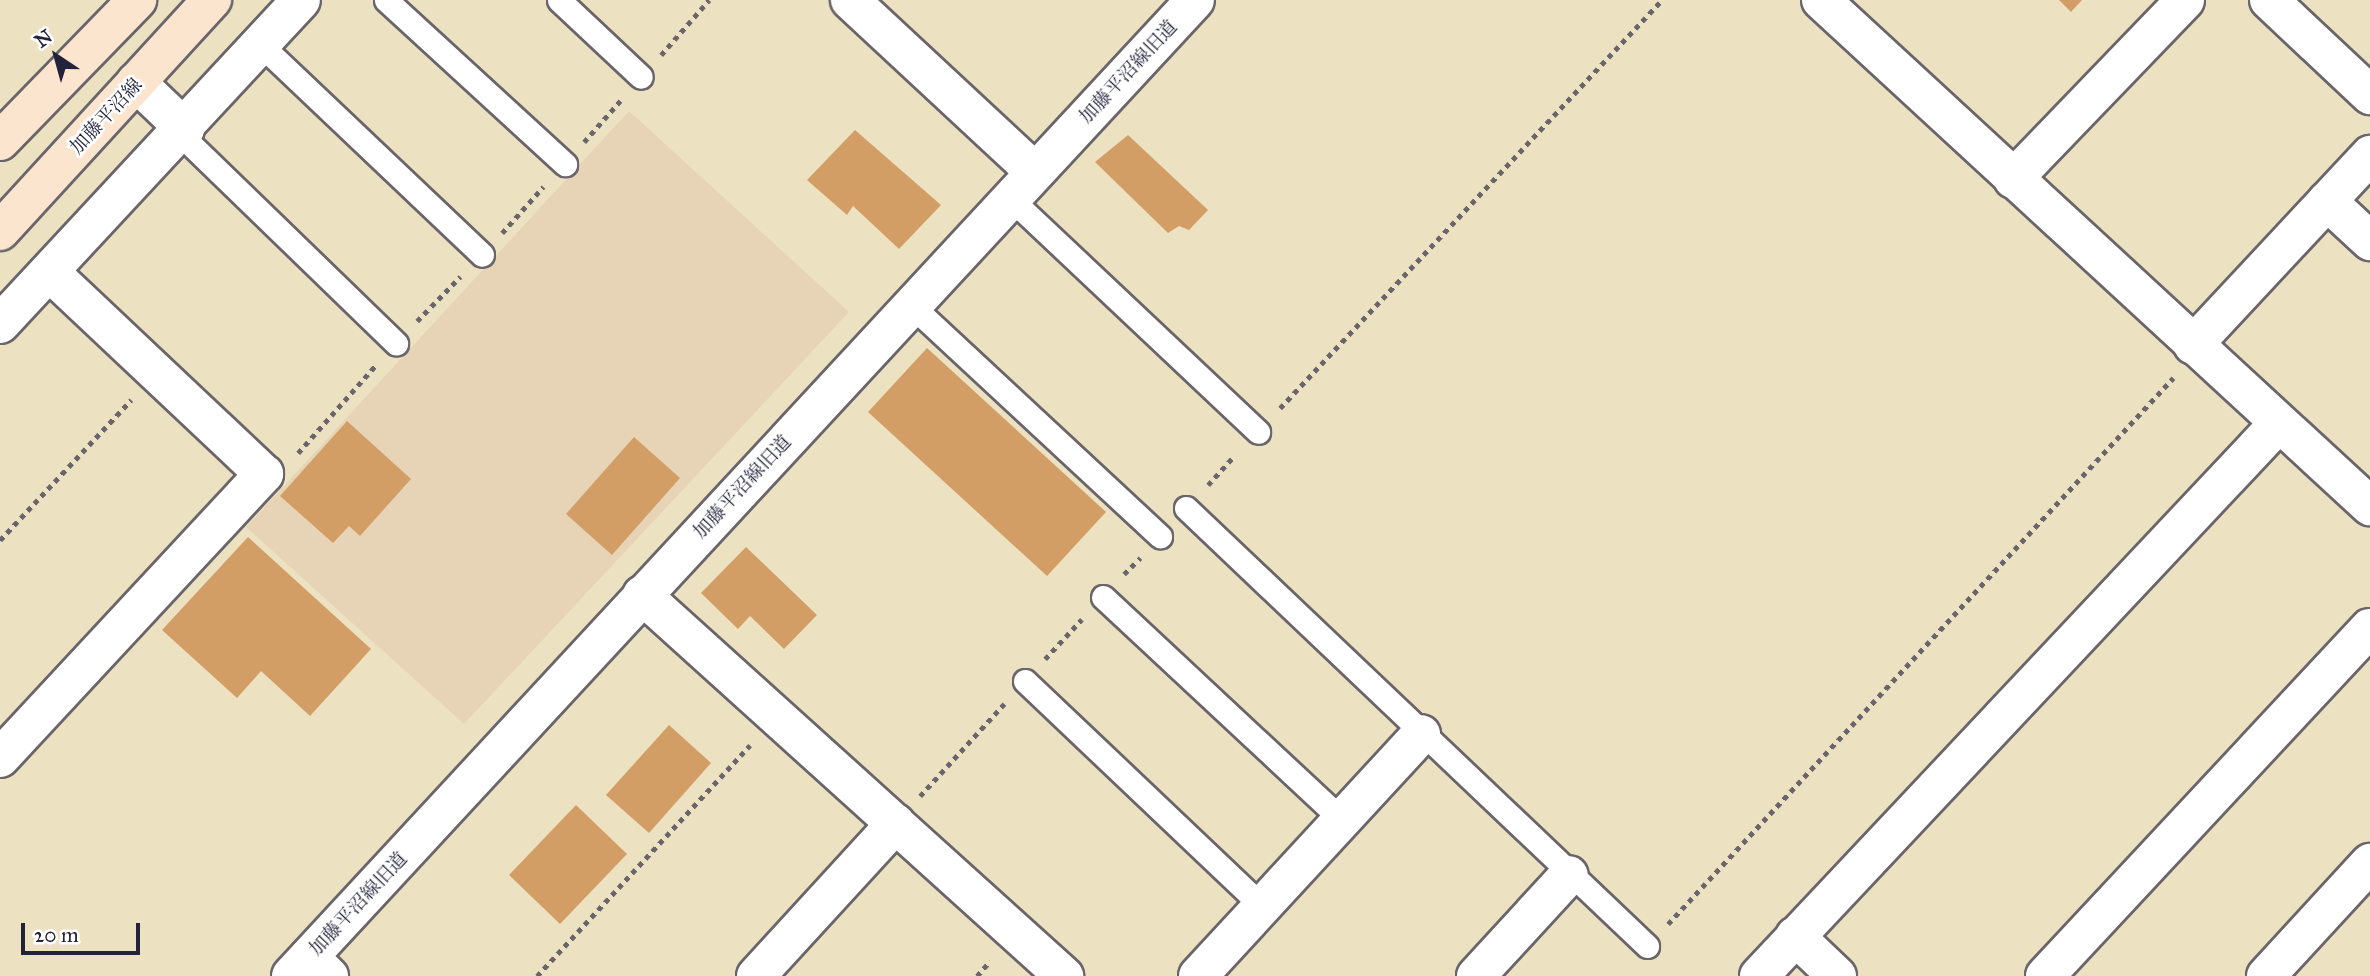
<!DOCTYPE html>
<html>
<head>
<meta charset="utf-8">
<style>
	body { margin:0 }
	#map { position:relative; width:2370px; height:976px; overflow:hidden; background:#ece2c2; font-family:"IM FELL Great Primer","Noto Serif JP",serif }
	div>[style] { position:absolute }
	.built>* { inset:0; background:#e7d4b7 }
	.building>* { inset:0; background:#d39e66 }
	.path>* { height:4.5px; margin-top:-2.25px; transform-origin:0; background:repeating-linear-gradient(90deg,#69656a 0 5px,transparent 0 10px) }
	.roads { filter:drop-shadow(2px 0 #69656a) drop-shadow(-2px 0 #69656a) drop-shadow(0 2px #69656a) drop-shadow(0 -2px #69656a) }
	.service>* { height:23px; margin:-11.5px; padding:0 11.5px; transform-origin:11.5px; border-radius:11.5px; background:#fff }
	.minor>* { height:38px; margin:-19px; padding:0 19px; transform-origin:19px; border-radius:19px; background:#fff }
	.tertiary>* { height:38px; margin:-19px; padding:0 19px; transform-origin:19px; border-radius:19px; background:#fff }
	.secondary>* { height:38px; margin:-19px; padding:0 19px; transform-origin:19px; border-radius:19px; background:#fce5cf }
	span { translate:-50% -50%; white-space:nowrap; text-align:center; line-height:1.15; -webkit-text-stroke:5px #fff; paint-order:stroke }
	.street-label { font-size:19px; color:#22223b }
	.north { position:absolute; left:21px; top:21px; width:70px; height:70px; -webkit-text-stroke:5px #fff; paint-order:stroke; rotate:324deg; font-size:19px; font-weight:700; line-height:28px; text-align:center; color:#22223b }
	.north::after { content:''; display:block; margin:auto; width:24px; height:32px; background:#22223b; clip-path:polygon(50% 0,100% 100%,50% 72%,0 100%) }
	.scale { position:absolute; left:21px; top:923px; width:119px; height:32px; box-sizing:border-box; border:4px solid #22223b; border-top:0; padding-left:9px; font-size:21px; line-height:24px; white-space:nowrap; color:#22223b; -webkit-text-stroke:5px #fff; paint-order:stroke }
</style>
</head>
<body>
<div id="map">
	<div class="built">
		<i style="clip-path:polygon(629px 111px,849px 312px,464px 724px,246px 527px)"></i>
	</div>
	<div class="building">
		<i style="clip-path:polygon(2059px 0,2082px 0,2071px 12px)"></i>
		<i style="clip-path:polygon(855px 130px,941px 205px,899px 249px,853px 206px,847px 215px,807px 180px)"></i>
		<i style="clip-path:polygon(1128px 135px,1208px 210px,1189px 230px,1179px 226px,1168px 233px,1095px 162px)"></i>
		<i style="clip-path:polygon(927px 348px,1106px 512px,1047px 576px,868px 412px)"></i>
		<i style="clip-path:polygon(347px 421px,411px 479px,360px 536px,349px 526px,333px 543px,280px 496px)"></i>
		<i style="clip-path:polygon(634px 437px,680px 478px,612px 555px,566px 514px)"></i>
		<i style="clip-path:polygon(248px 537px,371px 649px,310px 716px,261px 671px,237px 698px,162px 630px)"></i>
		<i style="clip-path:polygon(746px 547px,817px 615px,784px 649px,750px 616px,738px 629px,701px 593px)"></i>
		<i style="clip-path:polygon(669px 725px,711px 763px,649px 833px,606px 795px)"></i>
		<i style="clip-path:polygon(576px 805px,627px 854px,560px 924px,509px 875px)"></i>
	</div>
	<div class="path">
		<i style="left:661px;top:55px;width:73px;rotate:-48.9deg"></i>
		<i style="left:584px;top:142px;width:55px;rotate:-48.7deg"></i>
		<i style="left:502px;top:233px;width:62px;rotate:-48.3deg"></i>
		<i style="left:417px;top:321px;width:62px;rotate:-45.7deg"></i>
		<i style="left:1280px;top:408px;width:559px;rotate:-46.89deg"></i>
		<i style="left:298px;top:453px;width:116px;rotate:-48.5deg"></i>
		<i style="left:1208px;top:485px;width:40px;rotate:-48deg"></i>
		<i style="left:0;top:540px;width:192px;rotate:-46.9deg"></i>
		<i style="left:1124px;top:574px;width:23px;rotate:-45deg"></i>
		<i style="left:1045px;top:659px;width:54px;rotate:-47.2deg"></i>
		<i style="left:920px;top:796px;width:125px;rotate:-47.6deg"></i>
		<i style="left:1668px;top:924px;width:744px;rotate:-47.23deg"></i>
		<i style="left:537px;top:976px;width:314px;rotate:-47.3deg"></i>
		<i style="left:977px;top:976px;width:20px;rotate:-49deg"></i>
	</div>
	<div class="roads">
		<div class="service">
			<i style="left:386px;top:0;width:243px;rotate:42.5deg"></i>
			<i style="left:559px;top:0;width:112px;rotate:43.2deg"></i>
			<i style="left:260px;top:44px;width:306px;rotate:43.5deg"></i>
			<i style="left:180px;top:134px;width:301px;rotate:44.1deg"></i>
			<i style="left:1010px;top:198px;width:341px;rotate:43.3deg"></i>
			<i style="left:911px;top:305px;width:340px;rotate:42.9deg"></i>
			<i style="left:1186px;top:508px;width:636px;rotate:43.53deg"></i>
			<i style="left:1103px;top:597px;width:327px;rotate:43deg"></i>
			<i style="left:1025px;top:681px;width:327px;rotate:43.5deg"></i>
		</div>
		<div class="minor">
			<i style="left:850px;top:0;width:251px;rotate:42.9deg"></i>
			<i style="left:1821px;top:0;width:747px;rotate:42.67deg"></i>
			<i style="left:2269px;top:0;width:139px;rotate:43.2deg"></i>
			<i style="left:136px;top:82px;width:68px;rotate:43.8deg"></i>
			<i style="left:2013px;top:179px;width:248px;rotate:-46.1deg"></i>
			<i style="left:2327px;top:201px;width:59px;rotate:42.9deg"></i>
			<i style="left:0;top:324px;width:442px;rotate:-47.1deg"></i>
			<i style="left:2193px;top:345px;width:260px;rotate:-47deg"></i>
			<i style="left:642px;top:595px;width:569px;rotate:42.08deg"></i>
			<i style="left:0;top:758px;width:388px;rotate:-47.1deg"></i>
			<i style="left:264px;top:474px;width:294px;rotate:-136.7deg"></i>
			<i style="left:1795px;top:936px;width:58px;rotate:43.6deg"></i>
			<i style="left:309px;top:957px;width:28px;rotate:44deg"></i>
			<i style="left:756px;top:976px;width:207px;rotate:-47.5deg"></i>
			<i style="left:1198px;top:976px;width:329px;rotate:-47.3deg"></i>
			<i style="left:1476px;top:976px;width:137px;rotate:-47.4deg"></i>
			<i style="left:1759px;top:976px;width:759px;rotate:-46.76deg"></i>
			<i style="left:2045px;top:976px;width:476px;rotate:-47deg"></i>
			<i style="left:2266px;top:976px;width:154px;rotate:-47.4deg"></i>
		</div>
		<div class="tertiary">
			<i style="left:291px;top:976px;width:1330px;rotate:-47.19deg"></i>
		</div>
		<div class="secondary">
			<i style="left:0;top:141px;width:197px;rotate:-45.8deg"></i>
			<i style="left:0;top:231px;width:314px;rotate:-47.5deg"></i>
		</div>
	</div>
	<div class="street-label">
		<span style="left:1128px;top:72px;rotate:-47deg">加藤平沼線旧道</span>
		<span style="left:106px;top:116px;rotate:-47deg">加藤平沼線</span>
		<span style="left:742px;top:487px;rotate:-47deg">加藤平沼線旧道</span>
		<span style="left:358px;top:904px;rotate:-47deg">加藤平沼線旧道</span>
	</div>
	<div class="north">N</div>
	<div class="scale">20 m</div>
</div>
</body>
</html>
